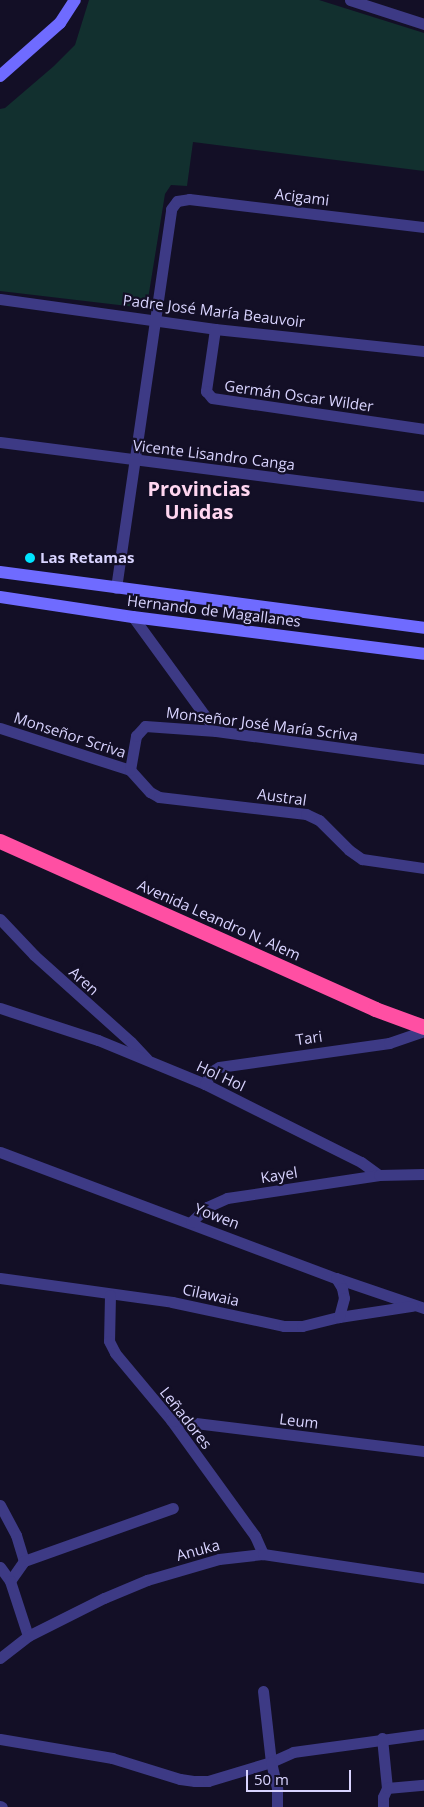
<!DOCTYPE html>
<html>
<head>
<meta charset="utf-8">
<style>
	body { margin:0 }
	#map { position:relative; width:424px; height:1807px; overflow:hidden; background:#130f26; font-family:"Open Sans",sans-serif }
	div>[style] { position:absolute }
	.green>* { inset:0; background:#12302f }
	.street>* { height:11px; margin:-5.5px; padding:0 5.5px; transform-origin:5.5px; border-radius:5.5px; background:#3d3a85 }
	.secondary>* { height:12px; margin:-6px; padding:0 6px; transform-origin:6px; border-radius:6px; background:#6f6bff }
	.highway>* { height:15px; margin:-7.5px; padding:0 7.5px; transform-origin:7.5px; border-radius:7.5px; background:#ff4fa3 }
	.dots>* { width:14px; height:14px; translate:-50% -50%; box-sizing:border-box; border:2px solid #130f26; border-radius:50% }
	span { translate:-50% -50%; white-space:nowrap; text-align:center; line-height:1.15; -webkit-text-stroke:4.5px #130f26; paint-order:stroke }
	.street-label { font-size:15px; color:#d9d4ff }
	.poi-label { font-size:15px; color:#d9d4ff; font-weight:700 }
	.left { translate:0 -50%; text-align:left }
	.district-label { font-size:20px; color:#ffd6f0; font-weight:700 }
	.scale { position:absolute; left:246px; top:1770px; width:105px; height:22px; box-sizing:border-box; border:2px solid #d9d4ff; border-top:0; padding-left:6px; font-size:15px; line-height:18px; white-space:nowrap; color:#d9d4ff; -webkit-text-stroke:4px #130f26; paint-order:stroke }
</style>
</head>
<body>
<div id="map">
	<div class="green">
		<i style="clip-path:polygon(89px 0,319px 0,424px 33px,424px 171px,193px 142px,187px 186px,171px 185px,165px 194px,148px 299px,144px 306px,136px 307px,0 291px,0 109px,5px 108px,54px 66px,75px 45px)"></i>
	</div>
	<div class="street">
		<i style="left:350px;top:0;width:78px;rotate:18deg"></i>
		<i style="left:0;top:299px;width:217px;rotate:7.9deg"></i>
		<i style="left:215px;top:329px;width:210px;rotate:6deg"></i>
		<i style="left:215px;top:329px;width:63px;rotate:98.3deg"></i>
		<i style="left:206px;top:391px;width:9px;rotate:49deg"></i>
		<i style="left:212px;top:398px;width:214px;rotate:8.3deg"></i>
		<i style="left:0;top:442px;width:427px;rotate:7.3deg"></i>
		<i style="left:116px;top:588px;width:383px;rotate:-81.7deg"></i>
		<i style="left:171px;top:209px;width:10px;rotate:-53deg"></i>
		<i style="left:177px;top:201px;width:12px;rotate:-9deg"></i>
		<i style="left:189px;top:199px;width:237px;rotate:6.8deg"></i>
		<i style="left:133px;top:617px;width:141px;rotate:53.9deg"></i>
		<i style="left:0;top:728px;width:137px;rotate:17.9deg"></i>
		<i style="left:130px;top:770px;width:30px;rotate:48deg"></i>
		<i style="left:150px;top:792px;width:10px;rotate:29deg"></i>
		<i style="left:159px;top:797px;width:148px;rotate:6.6deg"></i>
		<i style="left:306px;top:814px;width:14px;rotate:25deg"></i>
		<i style="left:319px;top:820px;width:42px;rotate:45deg"></i>
		<i style="left:349px;top:850px;width:16px;rotate:35deg"></i>
		<i style="left:362px;top:859px;width:63px;rotate:8.3deg"></i>
		<i style="left:130px;top:770px;width:35px;rotate:-80deg"></i>
		<i style="left:136px;top:736px;width:13px;rotate:-48deg"></i>
		<i style="left:145px;top:726px;width:71px;rotate:4deg"></i>
		<i style="left:216px;top:731px;width:210px;rotate:7.7deg"></i>
		<i style="left:0;top:919px;width:50px;rotate:46.6deg"></i>
		<i style="left:34px;top:955px;width:130px;rotate:41.9deg"></i>
		<i style="left:131px;top:1042px;width:23px;rotate:47deg"></i>
		<i style="left:0;top:1008px;width:103px;rotate:18.1deg"></i>
		<i style="left:98px;top:1040px;width:116px;rotate:22.4deg"></i>
		<i style="left:205px;top:1084px;width:174px;rotate:26.6deg"></i>
		<i style="left:361px;top:1162px;width:22px;rotate:36deg"></i>
		<i style="left:205px;top:1084px;width:13px;rotate:-63deg"></i>
		<i style="left:211px;top:1072px;width:9px;rotate:-32deg"></i>
		<i style="left:219px;top:1067px;width:172px;rotate:-8deg"></i>
		<i style="left:389px;top:1043px;width:37px;rotate:-19deg"></i>
		<i style="left:0;top:1152px;width:359px;rotate:20.6deg"></i>
		<i style="left:336px;top:1278px;width:93px;rotate:18.8deg"></i>
		<i style="left:191px;top:1222px;width:22px;rotate:-43deg"></i>
		<i style="left:207px;top:1207px;width:22px;rotate:-24deg"></i>
		<i style="left:227px;top:1198px;width:154px;rotate:-8.6deg"></i>
		<i style="left:379px;top:1175px;width:45px;rotate:-1.3deg"></i>
		<i style="left:0;top:1278px;width:174px;rotate:7.9deg"></i>
		<i style="left:172px;top:1302px;width:115px;rotate:12.1deg"></i>
		<i style="left:284px;top:1326px;width:18px"></i>
		<i style="left:302px;top:1326px;width:38px;rotate:-14deg"></i>
		<i style="left:339px;top:1317px;width:74px;rotate:-8.6deg"></i>
		<i style="left:336px;top:1278px;width:12px;rotate:59deg"></i>
		<i style="left:342px;top:1288px;width:10px;rotate:79deg"></i>
		<i style="left:344px;top:1298px;width:20px;rotate:105deg"></i>
		<i style="left:110px;top:1295px;width:46px;rotate:91.2deg"></i>
		<i style="left:109px;top:1341px;width:13px;rotate:63deg"></i>
		<i style="left:115px;top:1353px;width:87px;rotate:50.1deg"></i>
		<i style="left:171px;top:1420px;width:143px;rotate:54.1deg"></i>
		<i style="left:255px;top:1536px;width:20px;rotate:66deg"></i>
		<i style="left:171px;top:1420px;width:255px;rotate:7deg"></i>
		<i style="left:0;top:1505px;width:34px;rotate:62deg"></i>
		<i style="left:16px;top:1535px;width:27px;rotate:73deg"></i>
		<i style="left:24px;top:1561px;width:24px;rotate:125deg"></i>
		<i style="left:24px;top:1561px;width:158px;rotate:-19.6deg"></i>
		<i style="left:0;top:1567px;width:17px;rotate:54deg"></i>
		<i style="left:10px;top:1581px;width:58px;rotate:71.9deg"></i>
		<i style="left:0;top:1658px;width:36px;rotate:-38deg"></i>
		<i style="left:28px;top:1636px;width:85px;rotate:-26.6deg"></i>
		<i style="left:104px;top:1598px;width:47px;rotate:-22.7deg"></i>
		<i style="left:147px;top:1580px;width:75px;rotate:-16.3deg"></i>
		<i style="left:219px;top:1559px;width:44px;rotate:-6.5deg"></i>
		<i style="left:263px;top:1554px;width:163px;rotate:8.5deg"></i>
		<i style="left:263px;top:1691px;width:71px;rotate:83.6deg"></i>
		<i style="left:271px;top:1762px;width:24px;rotate:-24deg"></i>
		<i style="left:293px;top:1752px;width:132px;rotate:-7.8deg"></i>
		<i style="left:382px;top:1738px;width:50px;rotate:84.3deg"></i>
		<i style="left:0;top:1739px;width:114px;rotate:9.6deg"></i>
		<i style="left:112px;top:1758px;width:71px;rotate:17.2deg"></i>
		<i style="left:180px;top:1779px;width:15px;rotate:8deg"></i>
		<i style="left:195px;top:1781px;width:13px"></i>
		<i style="left:208px;top:1781px;width:66px;rotate:-16.8deg"></i>
		<i style="left:271px;top:1762px;width:28px;rotate:77deg"></i>
		<i style="left:277px;top:1789px;width:18px;rotate:90deg"></i>
		<i style="left:0;top:1806px;width:2px;rotate:27deg"></i>
		<i style="left:383px;top:1807px;width:10px;rotate:-90deg"></i>
		<i style="left:383px;top:1797px;width:10px;rotate:-66deg"></i>
		<i style="left:387px;top:1788px;width:37px;rotate:-5deg"></i>
	</div>
	<div class="secondary">
		<i style="left:0;top:76px;width:80px;rotate:-41.5deg"></i>
		<i style="left:60px;top:23px;width:27px;rotate:-57deg"></i>
		<i style="left:0;top:572px;width:428px;rotate:7.5deg"></i>
		<i style="left:0;top:597px;width:134px;rotate:8.6deg"></i>
		<i style="left:133px;top:617px;width:293px;rotate:7.2deg"></i>
	</div>
	<div class="highway">
		<i style="left:0;top:841px;width:411px;rotate:24.1deg"></i>
		<i style="left:375px;top:1009px;width:52px;rotate:20.2deg"></i>
	</div>
	<div class="dots">
		<i style="left:30px;top:558px;background:#00e5ff"></i>
	</div>
	<div class="street-label">
		<span style="left:302px;top:197px;rotate:7deg">Acigami</span>
		<span style="left:214px;top:311px;rotate:7deg">Padre José María Beauvoir</span>
		<span style="left:299px;top:396px;rotate:8deg">Germán Oscar Wilder</span>
		<span style="left:214px;top:455px;rotate:7deg">Vicente Lisandro Canga</span>
		<span style="left:214px;top:611px;rotate:7deg">Hernando de Magallanes</span>
		<span style="left:262px;top:724px;rotate:7deg">Monseñor José María Scriva</span>
		<span style="left:70px;top:735px;rotate:18deg">Monseñor Scriva</span>
		<span style="left:282px;top:797px;rotate:8deg">Austral</span>
		<span style="left:219px;top:920px;rotate:24deg">Avenida Leandro N. Alem</span>
		<span style="left:84px;top:981px;rotate:42deg">Aren</span>
		<span style="left:309px;top:1038px;rotate:-8deg">Tari</span>
		<span style="left:221px;top:1076px;rotate:25deg">Hol Hol</span>
		<span style="left:279px;top:1175px;rotate:-9deg">Kayel</span>
		<span style="left:217px;top:1216px;rotate:21deg">Yowen</span>
		<span style="left:211px;top:1295px;rotate:12deg">Cilawaia</span>
		<span style="left:186px;top:1418px;rotate:52deg">Leñadores</span>
		<span style="left:299px;top:1421px;rotate:7deg">Leum</span>
		<span style="left:198px;top:1550px;rotate:-15deg">Anuka</span>
	</div>
	<div class="poi-label">
		<span class="left" style="left:40px;top:558px">Las Retamas</span>
	</div>
	<div class="district-label">
		<span style="left:199px;top:500px">Provincias<br>Unidas</span>
	</div>
	<div class="scale">50 m</div>
</div>
</body>
</html>
